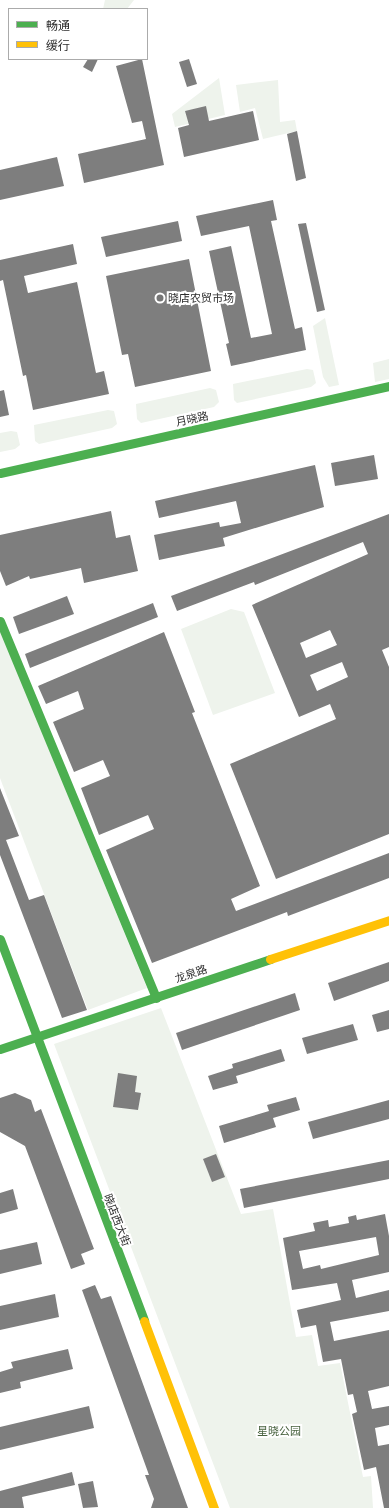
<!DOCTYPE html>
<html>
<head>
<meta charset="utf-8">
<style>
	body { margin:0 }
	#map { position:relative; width:389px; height:1508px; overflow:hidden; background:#fff; font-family:Quicksand,"Noto Sans SC",sans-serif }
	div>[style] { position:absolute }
	.green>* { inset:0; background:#eef3ec }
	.building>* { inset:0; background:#7e7e7e }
	.fast>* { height:9px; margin:-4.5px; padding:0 4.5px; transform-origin:4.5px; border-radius:4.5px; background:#4caf50 }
	.slow>* { height:9px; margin:-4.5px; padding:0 4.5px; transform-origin:4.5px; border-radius:4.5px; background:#ffc107 }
	.dots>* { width:11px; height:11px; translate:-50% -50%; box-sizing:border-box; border:2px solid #fff; border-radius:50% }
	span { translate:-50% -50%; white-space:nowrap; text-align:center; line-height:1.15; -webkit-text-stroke:4px #fff; paint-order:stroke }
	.poi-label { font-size:11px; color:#2d2d2d }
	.left { translate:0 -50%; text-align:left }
	.street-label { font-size:11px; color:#2d2d2d }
	.park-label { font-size:11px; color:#496340 }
	.legend { position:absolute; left:8px; top:8px; width:140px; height:52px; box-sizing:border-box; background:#fff; border:1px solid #ababab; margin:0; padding:5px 7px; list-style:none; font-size:12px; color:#2d2d2d }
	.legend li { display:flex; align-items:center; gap:8px; height:20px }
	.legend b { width:20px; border:1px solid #ababab }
</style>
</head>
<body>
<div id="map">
	<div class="green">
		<i style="clip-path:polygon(105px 0,134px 0,127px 9px,103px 9px)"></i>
		<i style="clip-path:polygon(219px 78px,225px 115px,175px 127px,172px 114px)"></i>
		<i style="clip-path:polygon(278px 80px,280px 122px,295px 120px,297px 131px,263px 139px,255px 108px,240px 112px,236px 85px)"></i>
		<i style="clip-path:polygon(325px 318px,339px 385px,329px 387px,323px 377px,313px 326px)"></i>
		<i style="clip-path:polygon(389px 359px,389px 379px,375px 382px,373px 363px)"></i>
		<i style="clip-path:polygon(307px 369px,313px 370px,316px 383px,311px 387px,237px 403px,234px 400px,233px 384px)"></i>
		<i style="clip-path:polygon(210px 388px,216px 390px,219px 402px,214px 407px,141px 423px,137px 419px,136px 404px)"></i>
		<i style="clip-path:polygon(108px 410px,114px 411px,117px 424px,112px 428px,39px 444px,35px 441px,34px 425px)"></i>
		<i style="clip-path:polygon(11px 431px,17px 432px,20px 445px,15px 449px,0 452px,0 433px)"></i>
		<i style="clip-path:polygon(231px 609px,244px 612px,275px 693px,213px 715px,181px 629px)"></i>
		<i style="clip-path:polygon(0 630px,147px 988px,88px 1010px,0 778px)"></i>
		<i style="clip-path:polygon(161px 1008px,241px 1214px,273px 1209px,296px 1337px,312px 1335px,318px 1366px,340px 1363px,363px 1477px,371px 1476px,373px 1508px,230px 1508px,54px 1044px)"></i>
	</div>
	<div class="building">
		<i style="clip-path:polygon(88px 59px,98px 59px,92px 72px,83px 67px)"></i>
		<i style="clip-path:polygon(142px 59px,164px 165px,84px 183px,78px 154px,146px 139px,142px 121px,132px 123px,116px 66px)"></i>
		<i style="clip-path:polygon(189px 59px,197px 84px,187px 87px,179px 62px)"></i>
		<i style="clip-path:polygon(206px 106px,209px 121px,253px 111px,259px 140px,184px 157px,178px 128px,189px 125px,185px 111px)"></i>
		<i style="clip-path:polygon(297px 131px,306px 178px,296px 181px,287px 134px)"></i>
		<i style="clip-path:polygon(57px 157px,64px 186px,0 200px,0 170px)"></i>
		<i style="clip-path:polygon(273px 200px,277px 220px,271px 221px,295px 329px,302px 327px,306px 350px,231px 366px,226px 344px,229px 343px,209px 251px,231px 246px,251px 338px,272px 334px,249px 226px,201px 236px,196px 216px)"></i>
		<i style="clip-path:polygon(178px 221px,182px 241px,106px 257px,101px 237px)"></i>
		<i style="clip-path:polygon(306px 223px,325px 310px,317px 312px,298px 224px)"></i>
		<i style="clip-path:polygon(73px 244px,77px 264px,24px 276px,28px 293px,77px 282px,96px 373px,104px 371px,109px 394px,33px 410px,26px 375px,23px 376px,3px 280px,0 281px,0 260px)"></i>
		<i style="clip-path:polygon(189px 259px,211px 371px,135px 387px,128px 354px,122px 355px,106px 276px)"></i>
		<i style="clip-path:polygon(4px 390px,9px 415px,0 417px,0 391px)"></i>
		<i style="clip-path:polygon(374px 455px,378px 479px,335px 486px,331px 463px)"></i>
		<i style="clip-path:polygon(315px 465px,324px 507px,223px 538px,225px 546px,159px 560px,154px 535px,219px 522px,220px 527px,241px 523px,236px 501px,159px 518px,155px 501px)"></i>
		<i style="clip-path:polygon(111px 511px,116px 538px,130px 535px,138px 571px,84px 583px,81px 568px,30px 579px,29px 576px,6px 586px,0 571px,0 535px)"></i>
		<i style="clip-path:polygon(evenodd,389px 514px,389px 647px,382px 650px,389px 667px,389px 834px,276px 879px,230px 764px,336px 719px,330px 704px,299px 717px,252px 605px,368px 554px,363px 542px,255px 585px,254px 582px,177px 611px,171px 596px,389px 514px,330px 630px,337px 645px,306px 658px,300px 643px,330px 630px,389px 514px,342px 662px,348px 677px,317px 691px,310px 675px,342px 662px)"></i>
		<i style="clip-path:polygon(67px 596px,74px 614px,19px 634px,13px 617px)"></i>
		<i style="clip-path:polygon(153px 603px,158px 617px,30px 668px,25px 654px)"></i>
		<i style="clip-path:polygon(164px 632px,195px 712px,192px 713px,260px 886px,231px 899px,236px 911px,389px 853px,389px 878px,288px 916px,287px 912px,152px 963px,106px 850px,154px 829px,148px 815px,99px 835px,81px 788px,110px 776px,103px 760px,74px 772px,53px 722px,84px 709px,78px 691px,46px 704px,38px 686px)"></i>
		<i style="clip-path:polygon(0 788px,19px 836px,6px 840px,29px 900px,44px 895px,87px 1010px,62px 1018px,0 855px)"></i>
		<i style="clip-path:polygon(389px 962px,389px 981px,334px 1001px,328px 983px)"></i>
		<i style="clip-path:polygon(295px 993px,300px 1010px,182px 1050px,176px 1033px)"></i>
		<i style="clip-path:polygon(389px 1010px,389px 1029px,377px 1032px,372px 1015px)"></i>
		<i style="clip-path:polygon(353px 1024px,358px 1040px,307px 1054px,302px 1038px)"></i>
		<i style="clip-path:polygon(281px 1049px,285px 1061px,236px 1076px,238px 1083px,213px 1090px,208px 1076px,233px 1068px,232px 1064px)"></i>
		<i style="clip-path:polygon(118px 1073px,137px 1076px,135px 1092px,141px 1093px,138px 1110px,113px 1107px)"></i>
		<i style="clip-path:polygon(15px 1093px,31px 1100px,35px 1112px,41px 1109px,94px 1249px,81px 1254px,85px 1264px,71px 1269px,25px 1146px,0 1132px,0 1098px)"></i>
		<i style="clip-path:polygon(296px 1097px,300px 1110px,273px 1118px,276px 1127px,224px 1143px,219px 1126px,269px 1111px,267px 1105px)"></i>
		<i style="clip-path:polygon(389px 1100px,389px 1119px,313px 1139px,308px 1122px)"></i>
		<i style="clip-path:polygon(216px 1154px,225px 1177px,212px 1182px,203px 1159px)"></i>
		<i style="clip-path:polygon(389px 1160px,389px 1179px,244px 1208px,240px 1189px)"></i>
		<i style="clip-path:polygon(13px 1189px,18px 1209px,0 1214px,0 1193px)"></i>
		<i style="clip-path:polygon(evenodd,385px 1214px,389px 1236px,389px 1272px,352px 1280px,356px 1298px,389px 1290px,389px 1311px,330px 1322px,334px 1341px,389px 1330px,389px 1386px,368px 1391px,372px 1409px,389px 1406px,389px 1425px,375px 1428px,378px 1446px,389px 1444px,389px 1508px,384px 1508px,376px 1467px,364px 1470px,352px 1414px,357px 1412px,353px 1394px,348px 1395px,341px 1359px,323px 1362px,316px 1325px,301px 1328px,297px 1310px,341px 1300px,337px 1283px,292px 1290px,283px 1238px,315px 1231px,313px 1223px,328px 1220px,329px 1227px,349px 1223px,348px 1217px,356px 1215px,357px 1220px,385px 1214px,376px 1237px,379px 1255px,321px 1269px,320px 1265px,303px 1269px,299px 1251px,376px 1237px)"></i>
		<i style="clip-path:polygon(37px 1242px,42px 1264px,0 1274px,0 1250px)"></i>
		<i style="clip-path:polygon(95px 1285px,101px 1299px,111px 1296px,188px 1508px,151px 1508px,154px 1499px,145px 1475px,149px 1475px,82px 1290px)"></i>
		<i style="clip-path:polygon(55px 1294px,59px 1317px,0 1330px,0 1306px)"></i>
		<i style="clip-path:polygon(68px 1349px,73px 1369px,20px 1382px,21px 1388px,0 1393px,0 1372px,13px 1368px,11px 1362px)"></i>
		<i style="clip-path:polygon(89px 1406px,94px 1428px,0 1450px,0 1427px)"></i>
		<i style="clip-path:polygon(72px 1472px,75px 1485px,22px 1497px,24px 1508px,0 1508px,0 1491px)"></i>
		<i style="clip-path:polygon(93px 1481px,98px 1507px,83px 1508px,78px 1484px)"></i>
	</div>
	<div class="fast">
		<i style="left:0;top:473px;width:399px;rotate:-12.6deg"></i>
		<i style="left:0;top:621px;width:408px;rotate:67.5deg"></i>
		<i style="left:0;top:939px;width:408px;rotate:69.3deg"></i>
		<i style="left:0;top:1049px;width:285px;rotate:-18.4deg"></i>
	</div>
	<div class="slow">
		<i style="left:270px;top:959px;width:125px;rotate:-18.1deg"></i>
		<i style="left:144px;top:1321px;width:200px;rotate:69.5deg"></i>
	</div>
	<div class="dots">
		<i style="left:160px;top:298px;background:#767676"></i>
	</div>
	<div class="poi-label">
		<span class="left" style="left:168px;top:298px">晓店农贸市场</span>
	</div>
	<div class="street-label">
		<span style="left:192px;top:419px;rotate:-12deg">月晓路</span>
		<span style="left:191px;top:974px;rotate:-19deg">龙泉路</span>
		<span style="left:117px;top:1220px;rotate:69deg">晓店西大街</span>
	</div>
	<div class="park-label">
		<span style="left:279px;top:1431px">星晓公园</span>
	</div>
	<ul class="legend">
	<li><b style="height:5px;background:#4caf50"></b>畅通</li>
	<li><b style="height:5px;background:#ffc107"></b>缓行</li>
	</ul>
</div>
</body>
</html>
